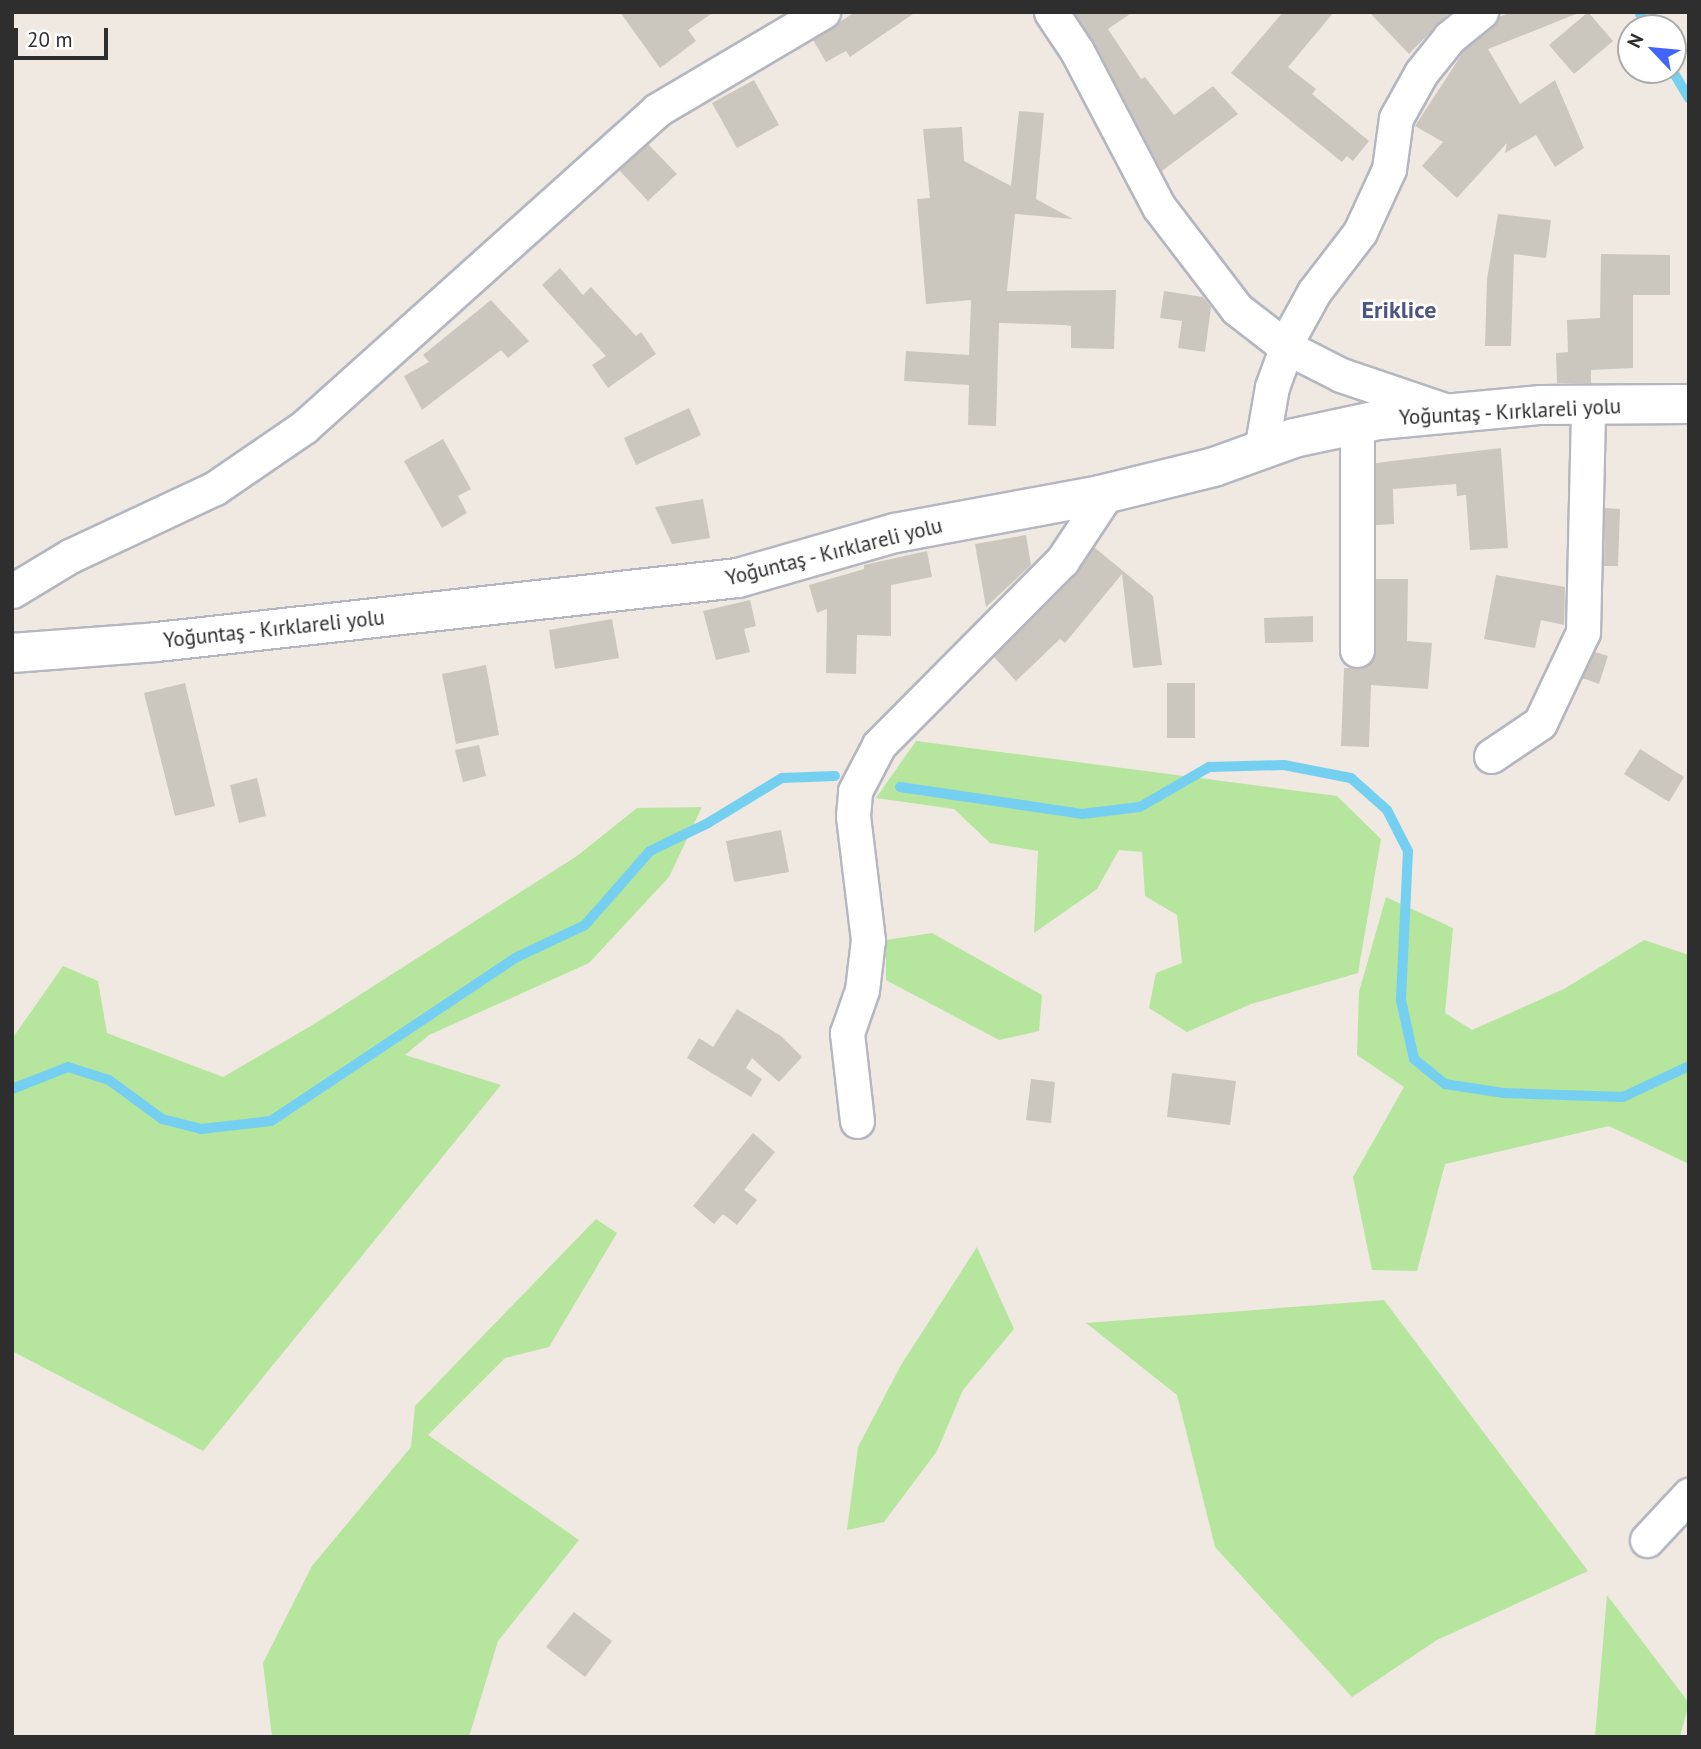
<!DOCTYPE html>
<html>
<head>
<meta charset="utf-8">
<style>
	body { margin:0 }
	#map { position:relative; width:1701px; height:1749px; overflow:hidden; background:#efe9e1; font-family:"PT Sans",sans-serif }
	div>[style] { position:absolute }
	.green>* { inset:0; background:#b6e59e }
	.stream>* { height:10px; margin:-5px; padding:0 5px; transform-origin:5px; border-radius:5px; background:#75cff0 }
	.building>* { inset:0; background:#cbc7bf }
	.roads { filter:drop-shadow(2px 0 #b4b7c1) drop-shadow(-2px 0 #b4b7c1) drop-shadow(0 2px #b4b7c1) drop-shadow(0 -2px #b4b7c1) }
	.street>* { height:33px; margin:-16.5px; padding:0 16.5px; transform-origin:16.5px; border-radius:16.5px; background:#fff }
	.secondary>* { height:38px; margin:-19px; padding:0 19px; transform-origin:19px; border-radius:19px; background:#fff }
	span { translate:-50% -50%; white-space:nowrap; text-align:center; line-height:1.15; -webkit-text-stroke:5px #fff; paint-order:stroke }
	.street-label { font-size:21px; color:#2e2e2e }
	.quarter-label { font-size:24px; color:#4d5680; font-weight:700 }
	.frame { position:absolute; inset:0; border:14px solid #2e2e2e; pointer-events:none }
	.north { position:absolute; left:1617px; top:14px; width:70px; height:70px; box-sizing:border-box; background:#fff; border:2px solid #ababab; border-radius:50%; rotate:296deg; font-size:19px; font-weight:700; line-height:28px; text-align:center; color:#2e2e2e }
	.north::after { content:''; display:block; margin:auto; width:24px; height:32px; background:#4264fb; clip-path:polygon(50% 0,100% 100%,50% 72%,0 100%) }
	.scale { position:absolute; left:14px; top:28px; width:94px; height:32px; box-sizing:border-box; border:4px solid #2e2e2e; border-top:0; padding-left:9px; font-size:21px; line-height:24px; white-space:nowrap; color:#2e2e2e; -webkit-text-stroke:5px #fff; paint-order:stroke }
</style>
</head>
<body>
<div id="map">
	<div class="green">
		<i style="clip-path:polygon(916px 741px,1337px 796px,1381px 839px,1358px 973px,1251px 1004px,1187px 1032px,1149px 1008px,1156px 973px,1182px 963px,1177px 915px,1145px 896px,1142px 852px,1119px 850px,1097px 889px,1034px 933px,1038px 851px,990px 843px,954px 809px,876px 798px)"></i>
		<i style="clip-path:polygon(702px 807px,669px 877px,589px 963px,429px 1035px,405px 1055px,501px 1085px,203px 1451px,12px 1351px,12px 1039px,63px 966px,98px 981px,107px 1033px,223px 1077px,311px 1026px,577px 856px,637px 808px)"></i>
		<i style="clip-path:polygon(1386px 897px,1453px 928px,1445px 1013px,1472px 1030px,1564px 989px,1644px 940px,1689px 955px,1689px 1164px,1609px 1126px,1445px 1164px,1417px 1271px,1372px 1270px,1353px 1177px,1404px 1087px,1357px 1055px,1359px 992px)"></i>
		<i style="clip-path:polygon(932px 933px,1042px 995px,1039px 1031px,999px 1040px,886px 980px,886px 940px)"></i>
		<i style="clip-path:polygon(596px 1219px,617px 1233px,549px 1347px,505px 1358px,428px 1435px,579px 1540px,498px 1641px,469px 1737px,272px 1737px,263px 1663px,312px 1566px,411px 1447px,415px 1406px)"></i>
		<i style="clip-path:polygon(977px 1247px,1014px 1329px,963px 1390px,937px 1451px,884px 1522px,847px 1530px,858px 1447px,901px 1365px)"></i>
		<i style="clip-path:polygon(1384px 1300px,1588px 1571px,1437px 1640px,1352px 1697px,1215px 1547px,1177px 1395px,1086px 1323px)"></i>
		<i style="clip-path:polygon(1607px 1595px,1689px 1703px,1680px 1737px,1595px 1737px)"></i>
	</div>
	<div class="stream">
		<i style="left:1639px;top:12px;width:18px;rotate:61deg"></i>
		<i style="left:1672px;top:70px;width:33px;rotate:59deg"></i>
		<i style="left:900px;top:787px;width:184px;rotate:8.4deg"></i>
		<i style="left:1082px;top:814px;width:58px;rotate:-6.9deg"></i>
		<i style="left:1140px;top:807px;width:80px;rotate:-30.1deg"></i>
		<i style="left:1209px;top:767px;width:75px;rotate:-1.5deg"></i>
		<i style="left:1284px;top:765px;width:68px;rotate:11deg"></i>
		<i style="left:1351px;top:778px;width:48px;rotate:41.6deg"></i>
		<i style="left:1387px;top:810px;width:46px;rotate:62.9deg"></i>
		<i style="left:1408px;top:851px;width:149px;rotate:92.7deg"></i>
		<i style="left:1401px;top:1000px;width:60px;rotate:77.6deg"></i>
		<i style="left:1414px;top:1059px;width:40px;rotate:39deg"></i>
		<i style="left:1445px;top:1084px;width:60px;rotate:8.7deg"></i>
		<i style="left:1504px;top:1093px;width:119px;rotate:1.9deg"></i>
		<i style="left:1623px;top:1097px;width:73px;rotate:-25.2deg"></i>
		<i style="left:12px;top:1089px;width:60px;rotate:-21.4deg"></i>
		<i style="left:68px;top:1067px;width:43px;rotate:17.6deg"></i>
		<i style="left:109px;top:1080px;width:66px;rotate:36.3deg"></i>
		<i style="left:162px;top:1119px;width:40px;rotate:14.4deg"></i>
		<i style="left:201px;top:1129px;width:70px;rotate:-6.5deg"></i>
		<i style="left:271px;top:1121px;width:293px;rotate:-33.7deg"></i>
		<i style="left:515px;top:958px;width:77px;rotate:-25.2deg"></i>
		<i style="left:585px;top:925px;width:98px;rotate:-48.7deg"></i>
		<i style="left:650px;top:851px;width:64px;rotate:-25.8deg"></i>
		<i style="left:708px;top:823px;width:87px;rotate:-31.3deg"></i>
		<i style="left:782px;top:778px;width:53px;rotate:-2.2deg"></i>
	</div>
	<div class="building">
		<i style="clip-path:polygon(620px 12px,714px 12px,688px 30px,696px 41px,660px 68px)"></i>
		<i style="clip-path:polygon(855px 12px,916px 12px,850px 57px,846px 51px,826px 62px,813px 40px)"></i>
		<i style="clip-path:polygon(1074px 12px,1133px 12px,1108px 29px,1141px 79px,1145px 77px,1174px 115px,1213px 86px,1238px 114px,1162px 171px)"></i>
		<i style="clip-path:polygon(1283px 12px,1334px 12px,1288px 67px,1316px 89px,1312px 94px,1369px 141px,1353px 161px,1347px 156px,1342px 162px,1231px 73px)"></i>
		<i style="clip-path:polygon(1369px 12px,1450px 12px,1409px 54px)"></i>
		<i style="clip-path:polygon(1512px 12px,1581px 12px,1488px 49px,1520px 104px,1555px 80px,1584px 148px,1555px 167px,1536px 135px,1505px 153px,1507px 143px,1457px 198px,1422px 166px,1443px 142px,1415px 126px,1464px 51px,1499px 17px)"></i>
		<i style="clip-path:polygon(1588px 12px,1613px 41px,1574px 74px,1549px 45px)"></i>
		<i style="clip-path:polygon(754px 80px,779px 125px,737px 148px,712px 103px)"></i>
		<i style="clip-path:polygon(1019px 111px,1044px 113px,1036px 199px,1073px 219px,1015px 214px,1007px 291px,1116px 290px,1114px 349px,1071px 348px,1071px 326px,1065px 325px,999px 323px,996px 426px,968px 425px,969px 385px,904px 381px,906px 351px,969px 355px,971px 300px,926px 304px,917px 199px,930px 198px,923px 129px,962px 127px,964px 161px,1011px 186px)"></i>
		<i style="clip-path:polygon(648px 144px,677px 174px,648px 201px,619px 170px)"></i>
		<i style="clip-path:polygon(1498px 214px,1551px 220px,1546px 258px,1514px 254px,1511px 346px,1485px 346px,1487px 279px)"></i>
		<i style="clip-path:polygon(1601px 254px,1670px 255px,1670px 295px,1633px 295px,1633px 368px,1591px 370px,1591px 383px,1557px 383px,1556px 353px,1568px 352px,1567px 320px,1600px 318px)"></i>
		<i style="clip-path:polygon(560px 268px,583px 295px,591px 287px,636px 336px,641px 332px,656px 354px,608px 388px,592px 365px,606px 356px,542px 285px)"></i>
		<i style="clip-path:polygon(1164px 291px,1203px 297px,1211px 307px,1205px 352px,1178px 348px,1182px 321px,1160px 318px)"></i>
		<i style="clip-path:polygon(491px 300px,529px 341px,508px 358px,501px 350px,422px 410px,404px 376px,429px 362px,423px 355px)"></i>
		<i style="clip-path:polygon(689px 408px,701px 435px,636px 465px,624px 438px)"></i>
		<i style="clip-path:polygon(443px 439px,471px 489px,458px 496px,467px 513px,442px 528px,404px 461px)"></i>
		<i style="clip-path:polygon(1501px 448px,1508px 548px,1470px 550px,1466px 495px,1457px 496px,1456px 484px,1393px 489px,1394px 524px,1376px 525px,1376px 463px)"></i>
		<i style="clip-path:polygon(703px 499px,710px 538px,672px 544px,655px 507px)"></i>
		<i style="clip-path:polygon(1605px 508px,1620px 509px,1618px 566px,1604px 566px)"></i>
		<i style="clip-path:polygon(1026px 535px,1031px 565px,986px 607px,975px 544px)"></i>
		<i style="clip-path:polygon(1094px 547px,1153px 596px,1162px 665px,1133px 668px,1122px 574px,1065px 643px,1060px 639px,1016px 681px,994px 657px,1076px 575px)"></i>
		<i style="clip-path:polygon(927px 551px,932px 577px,891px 585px,891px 636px,857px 635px,856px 674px,826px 673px,827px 609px,817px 613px,809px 585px,864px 569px,864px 565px)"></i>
		<i style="clip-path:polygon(1496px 575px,1565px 587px,1564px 625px,1541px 620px,1535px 648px,1484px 639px)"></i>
		<i style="clip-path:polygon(1376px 579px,1408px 579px,1407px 641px,1432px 643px,1428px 689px,1371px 685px,1369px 747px,1341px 746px,1344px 668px,1366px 667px,1376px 651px)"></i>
		<i style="clip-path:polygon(750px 600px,756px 626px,744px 629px,750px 652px,716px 660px,703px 611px)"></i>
		<i style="clip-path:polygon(1313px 616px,1313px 642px,1265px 643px,1264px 618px)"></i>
		<i style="clip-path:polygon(612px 619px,619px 658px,555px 669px,549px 630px)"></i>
		<i style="clip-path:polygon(1595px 652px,1608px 656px,1599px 684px,1582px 678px)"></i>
		<i style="clip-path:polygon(486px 665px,499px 735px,456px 744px,442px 674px)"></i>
		<i style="clip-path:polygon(185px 683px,215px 806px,175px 816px,144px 693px)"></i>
		<i style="clip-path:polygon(1167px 683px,1195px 683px,1195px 738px,1167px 738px)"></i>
		<i style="clip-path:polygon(479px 745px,486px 776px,463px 782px,455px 750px)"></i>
		<i style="clip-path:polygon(1640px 749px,1684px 777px,1669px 802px,1624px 774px)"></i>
		<i style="clip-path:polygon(257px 778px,266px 816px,239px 823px,230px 785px)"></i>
		<i style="clip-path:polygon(781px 830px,789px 872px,734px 882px,726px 841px)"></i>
		<i style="clip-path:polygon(737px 1009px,781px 1036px,802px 1057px,779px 1082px,752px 1058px,746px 1068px,762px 1079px,751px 1097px,687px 1058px,699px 1038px,713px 1047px)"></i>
		<i style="clip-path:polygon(1172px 1073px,1236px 1081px,1230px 1125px,1167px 1117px)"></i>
		<i style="clip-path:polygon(1031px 1079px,1055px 1082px,1051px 1123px,1026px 1120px)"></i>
		<i style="clip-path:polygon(753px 1133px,775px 1152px,744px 1190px,757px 1200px,737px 1225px,723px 1214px,714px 1224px,693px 1206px)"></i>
		<i style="clip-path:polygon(574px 1612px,612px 1641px,585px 1677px,546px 1647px)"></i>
	</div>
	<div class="roads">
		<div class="street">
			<i style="left:1051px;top:12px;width:47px;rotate:56.3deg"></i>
			<i style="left:1077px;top:51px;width:176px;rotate:62.3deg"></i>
			<i style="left:1159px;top:207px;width:128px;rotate:52.6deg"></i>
			<i style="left:1237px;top:309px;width:62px;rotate:37.8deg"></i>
			<i style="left:1286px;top:347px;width:62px;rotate:27deg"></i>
			<i style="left:1341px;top:375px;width:115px;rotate:18.7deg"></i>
			<i style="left:1357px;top:425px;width:225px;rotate:90deg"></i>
			<i style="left:1261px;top:450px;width:64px;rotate:-80.1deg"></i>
			<i style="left:1272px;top:387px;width:59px;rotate:-70deg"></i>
			<i style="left:1292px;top:332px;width:46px;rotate:-61.2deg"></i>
			<i style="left:1314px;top:292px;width:76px;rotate:-52.5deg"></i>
			<i style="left:1360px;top:232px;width:69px;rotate:-65.3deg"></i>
			<i style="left:1389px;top:169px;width:51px;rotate:-82.2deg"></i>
			<i style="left:1396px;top:118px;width:51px;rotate:-60.9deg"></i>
			<i style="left:1421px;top:73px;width:46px;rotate:-51.1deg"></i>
			<i style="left:1450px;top:37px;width:40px;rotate:-39deg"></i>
			<i style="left:12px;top:591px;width:68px;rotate:-31.1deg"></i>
			<i style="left:70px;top:556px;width:160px;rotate:-25.1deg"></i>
			<i style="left:215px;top:488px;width:108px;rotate:-34.4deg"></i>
			<i style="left:304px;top:427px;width:474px;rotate:-41.9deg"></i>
			<i style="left:657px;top:110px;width:193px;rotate:-30.6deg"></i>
			<i style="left:1491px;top:756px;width:59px;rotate:-34deg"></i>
			<i style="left:1540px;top:723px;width:101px;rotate:-64.7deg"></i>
			<i style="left:1583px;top:632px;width:227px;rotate:-88.7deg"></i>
			<i style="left:857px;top:1121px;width:89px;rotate:-96.5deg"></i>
			<i style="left:847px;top:1033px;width:46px;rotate:-70.8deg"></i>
			<i style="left:862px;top:990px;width:50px;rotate:-83.2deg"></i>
			<i style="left:868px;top:940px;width:125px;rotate:-96.9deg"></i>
			<i style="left:853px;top:816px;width:25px;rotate:-85deg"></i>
			<i style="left:855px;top:791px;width:52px;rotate:-62.4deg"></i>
			<i style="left:879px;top:745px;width:260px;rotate:-45.2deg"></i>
			<i style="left:1062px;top:561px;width:82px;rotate:-56.5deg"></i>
			<i style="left:1647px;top:1540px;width:62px;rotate:-47deg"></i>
		</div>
		<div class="secondary">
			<i style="left:12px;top:653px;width:145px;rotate:-4.3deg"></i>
			<i style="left:157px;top:642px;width:585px;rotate:-6.29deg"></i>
			<i style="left:738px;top:578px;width:163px;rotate:-16deg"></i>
			<i style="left:895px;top:533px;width:208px;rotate:-10.5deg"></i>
			<i style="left:1100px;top:495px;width:117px;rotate:-13.8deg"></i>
			<i style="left:1214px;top:467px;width:85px;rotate:-19.9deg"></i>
			<i style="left:1294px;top:438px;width:87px;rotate:-12deg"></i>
			<i style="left:1379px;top:420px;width:163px;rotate:-5.3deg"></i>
			<i style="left:1541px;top:405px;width:148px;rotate:-0.4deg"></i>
		</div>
	</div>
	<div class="street-label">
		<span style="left:1510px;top:412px;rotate:-3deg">Yoğuntaş - Kırklareli yolu</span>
		<span style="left:834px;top:552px;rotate:-14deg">Yoğuntaş - Kırklareli yolu</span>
		<span style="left:274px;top:629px;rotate:-6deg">Yoğuntaş - Kırklareli yolu</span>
	</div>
	<div class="quarter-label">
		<span style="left:1399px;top:310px">Eriklice</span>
	</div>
	<div class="frame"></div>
	<div class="north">N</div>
	<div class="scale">20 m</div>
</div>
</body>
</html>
